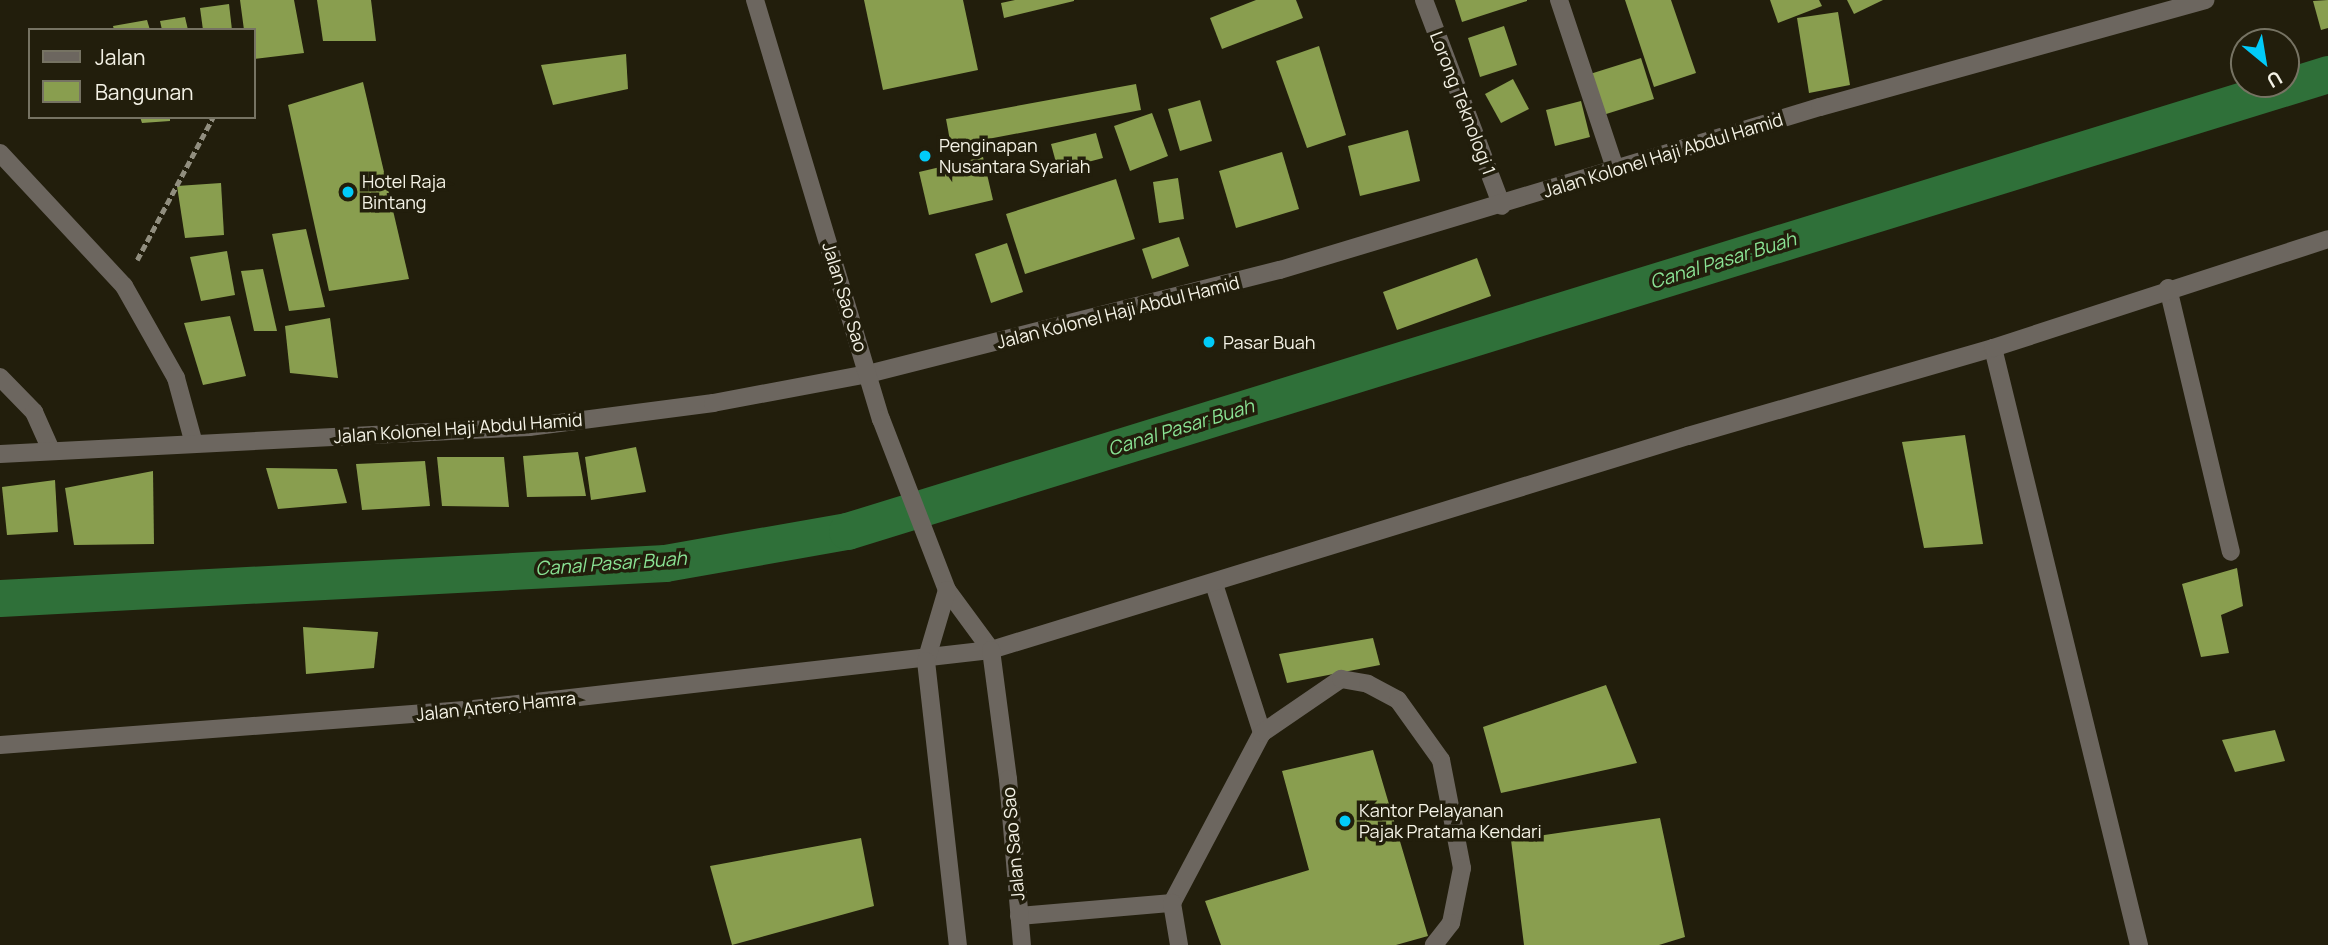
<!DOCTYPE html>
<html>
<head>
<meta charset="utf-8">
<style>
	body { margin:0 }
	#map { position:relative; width:2328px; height:945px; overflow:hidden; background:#221e0c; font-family:Manrope,sans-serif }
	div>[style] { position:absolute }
	.canal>* { height:37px; margin:-18.5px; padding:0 18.5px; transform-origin:18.5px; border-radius:18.5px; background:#2f7039 }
	.building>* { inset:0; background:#899e4f }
	.path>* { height:4.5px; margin-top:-2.25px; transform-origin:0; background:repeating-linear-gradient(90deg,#918e7f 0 7px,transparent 0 10.5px) }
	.service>* { height:18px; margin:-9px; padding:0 9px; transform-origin:9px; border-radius:9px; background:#6c665f }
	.minor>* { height:18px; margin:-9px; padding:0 9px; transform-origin:9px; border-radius:9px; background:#6c665f }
	.tertiary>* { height:18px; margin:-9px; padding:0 9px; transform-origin:9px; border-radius:9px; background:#6c665f }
	.dots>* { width:19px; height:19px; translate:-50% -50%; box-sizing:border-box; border:4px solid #221e0c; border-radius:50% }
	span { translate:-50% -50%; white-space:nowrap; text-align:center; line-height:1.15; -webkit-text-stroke:7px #221e0c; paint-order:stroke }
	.street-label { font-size:18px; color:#f4f2e6 }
	.poi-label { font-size:18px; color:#f4f2e6 }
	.left { translate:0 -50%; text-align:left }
	.water-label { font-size:19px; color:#8ae394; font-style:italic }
	.legend { position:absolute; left:28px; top:28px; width:228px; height:91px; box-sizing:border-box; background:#221e0c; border:2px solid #767363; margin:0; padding:9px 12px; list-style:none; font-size:21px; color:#f4f2e6 }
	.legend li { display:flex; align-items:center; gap:14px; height:35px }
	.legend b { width:35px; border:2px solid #767363 }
	.north { position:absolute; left:2230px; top:28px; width:70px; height:70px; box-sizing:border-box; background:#221e0c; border:2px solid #767363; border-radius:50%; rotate:150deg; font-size:19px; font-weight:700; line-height:28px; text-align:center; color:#f4f2e6 }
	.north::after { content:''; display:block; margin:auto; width:24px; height:32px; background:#01cbf9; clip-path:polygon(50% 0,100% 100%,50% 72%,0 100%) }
</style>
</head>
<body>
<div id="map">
	<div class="canal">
		<i style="left:0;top:598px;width:666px;rotate:-3.01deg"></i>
		<i style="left:665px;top:563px;width:185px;rotate:-10deg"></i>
		<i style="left:847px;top:531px;width:1550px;rotate:-17.15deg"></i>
	</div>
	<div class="building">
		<i style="clip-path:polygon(240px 0,294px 0,304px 53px,254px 59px,254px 30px,244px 30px)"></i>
		<i style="clip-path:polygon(317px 0,371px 0,376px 41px,323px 41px)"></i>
		<i style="clip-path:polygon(864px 0,963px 0,978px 70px,883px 90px)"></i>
		<i style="clip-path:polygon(1015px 0,1074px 0,1074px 1px,1004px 18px,1001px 3px)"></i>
		<i style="clip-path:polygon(1256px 0,1296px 0,1303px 18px,1222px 49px,1210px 18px)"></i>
		<i style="clip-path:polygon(1455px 0,1527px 0,1527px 1px,1462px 22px)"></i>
		<i style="clip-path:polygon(1625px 0,1671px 0,1696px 73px,1654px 87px)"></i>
		<i style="clip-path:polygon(1770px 0,1819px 0,1822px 6px,1778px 23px)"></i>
		<i style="clip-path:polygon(1847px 0,1883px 0,1854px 14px)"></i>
		<i style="clip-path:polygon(2328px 0,2328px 28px,2321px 30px,2313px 1px)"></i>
		<i style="clip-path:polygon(229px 4px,232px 30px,203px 30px,200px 8px)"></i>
		<i style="clip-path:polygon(1838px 12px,1850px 85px,1809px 93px,1797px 18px)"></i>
		<i style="clip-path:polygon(185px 17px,188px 30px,162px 30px,160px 21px)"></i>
		<i style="clip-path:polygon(147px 20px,150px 30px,114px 30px,113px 26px)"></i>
		<i style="clip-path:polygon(1504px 26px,1517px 65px,1480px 77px,1468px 38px)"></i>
		<i style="clip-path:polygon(1319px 46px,1346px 135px,1307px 148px,1276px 61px)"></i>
		<i style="clip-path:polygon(626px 54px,628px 89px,553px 105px,541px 65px)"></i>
		<i style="clip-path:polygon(1641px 58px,1654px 99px,1603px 115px,1590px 74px)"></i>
		<i style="clip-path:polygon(1513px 79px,1529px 109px,1501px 123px,1485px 94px)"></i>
		<i style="clip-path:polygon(363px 82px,409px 279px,329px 291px,288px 105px)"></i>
		<i style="clip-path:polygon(1136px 84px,1141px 110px,951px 146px,946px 119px)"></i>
		<i style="clip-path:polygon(1200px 100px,1212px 141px,1180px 151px,1168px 109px)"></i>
		<i style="clip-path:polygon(1581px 101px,1590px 137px,1555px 146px,1546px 110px)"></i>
		<i style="clip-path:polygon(1152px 113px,1168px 156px,1130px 171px,1114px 126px)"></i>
		<i style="clip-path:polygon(140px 117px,170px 117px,170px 121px,142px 123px)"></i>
		<i style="clip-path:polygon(1408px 130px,1420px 181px,1360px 196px,1348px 146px)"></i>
		<i style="clip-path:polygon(1096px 133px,1103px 158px,1058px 170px,1051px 144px)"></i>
		<i style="clip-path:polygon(1282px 152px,1299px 209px,1236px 228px,1219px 171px)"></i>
		<i style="clip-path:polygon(983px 157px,993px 200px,929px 215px,919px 172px)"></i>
		<i style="clip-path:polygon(1178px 178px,1184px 219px,1159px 223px,1153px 182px)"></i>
		<i style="clip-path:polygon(1116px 179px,1135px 239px,1025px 274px,1006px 214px)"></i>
		<i style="clip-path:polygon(221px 183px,224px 235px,185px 238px,177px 186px)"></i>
		<i style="clip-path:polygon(306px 229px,325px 307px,289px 311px,272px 234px)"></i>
		<i style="clip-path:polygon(1179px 237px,1189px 266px,1152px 279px,1142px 249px)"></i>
		<i style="clip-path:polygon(1007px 243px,1023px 292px,991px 303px,975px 254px)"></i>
		<i style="clip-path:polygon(227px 251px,235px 295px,201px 301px,190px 257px)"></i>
		<i style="clip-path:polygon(1477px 258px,1491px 296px,1397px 330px,1383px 292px)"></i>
		<i style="clip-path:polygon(263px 269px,277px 331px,254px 331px,241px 271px)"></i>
		<i style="clip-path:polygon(230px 316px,246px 376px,203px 385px,184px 323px)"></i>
		<i style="clip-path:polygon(330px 318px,338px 378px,290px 373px,285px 326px)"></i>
		<i style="clip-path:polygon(1965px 435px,1983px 544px,1924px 548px,1902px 442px)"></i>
		<i style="clip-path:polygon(636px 447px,646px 492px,591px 500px,585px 457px)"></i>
		<i style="clip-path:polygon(578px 452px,586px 496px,527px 497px,523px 456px)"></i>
		<i style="clip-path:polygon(437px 457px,504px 457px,509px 507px,442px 506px)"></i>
		<i style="clip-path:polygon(425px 461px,430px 506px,362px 510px,356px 464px)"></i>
		<i style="clip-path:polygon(266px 468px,337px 469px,347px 503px,278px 509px)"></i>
		<i style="clip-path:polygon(153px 471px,154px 544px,74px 545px,65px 488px)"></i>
		<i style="clip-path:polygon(55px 480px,58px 532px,7px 535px,2px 487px)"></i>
		<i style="clip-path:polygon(2237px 568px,2243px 606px,2221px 615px,2229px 653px,2201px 657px,2182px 584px)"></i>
		<i style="clip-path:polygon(303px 627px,378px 632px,374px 668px,306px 674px)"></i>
		<i style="clip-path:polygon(1373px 638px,1380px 665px,1287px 683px,1279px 654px)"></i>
		<i style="clip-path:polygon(1606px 685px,1637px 763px,1501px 793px,1483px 727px)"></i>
		<i style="clip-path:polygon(2275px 730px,2285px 761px,2235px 772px,2222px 740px)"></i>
		<i style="clip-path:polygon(1373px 750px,1428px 936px,1396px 945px,1221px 945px,1205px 901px,1309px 870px,1282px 771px)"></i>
		<i style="clip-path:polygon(1660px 818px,1685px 937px,1659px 945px,1524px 945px,1511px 840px)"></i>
		<i style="clip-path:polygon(861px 838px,874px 906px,732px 945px,710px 866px)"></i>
	</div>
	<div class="path">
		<i style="left:137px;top:260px;width:162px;rotate:-62deg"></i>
	</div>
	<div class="service">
		<i style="left:2168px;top:288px;width:271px;rotate:76.6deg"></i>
		<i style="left:1214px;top:584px;width:157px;rotate:72.1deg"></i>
		<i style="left:1172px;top:903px;width:192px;rotate:-62.1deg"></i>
		<i style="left:1262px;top:733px;width:96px;rotate:-34.4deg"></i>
		<i style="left:1341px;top:679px;width:27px;rotate:10deg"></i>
		<i style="left:1368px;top:684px;width:34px;rotate:28deg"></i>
		<i style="left:1398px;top:700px;width:74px;rotate:54.4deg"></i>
		<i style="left:1441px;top:760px;width:110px;rotate:79deg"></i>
		<i style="left:1462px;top:868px;width:56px;rotate:101.3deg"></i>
		<i style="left:1451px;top:923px;width:28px;rotate:128deg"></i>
		<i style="left:1019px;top:916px;width:154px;rotate:-4.9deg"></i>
		<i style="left:1172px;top:903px;width:43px;rotate:80.5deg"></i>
	</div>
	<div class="minor">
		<i style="left:1424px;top:0;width:220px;rotate:69.3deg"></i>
		<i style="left:1559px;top:0;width:177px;rotate:71.6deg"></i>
		<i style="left:0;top:153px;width:182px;rotate:47deg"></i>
		<i style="left:124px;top:286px;width:106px;rotate:60.5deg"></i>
		<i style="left:176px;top:378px;width:68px;rotate:74.7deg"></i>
		<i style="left:1993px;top:348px;width:615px;rotate:76.26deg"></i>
		<i style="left:0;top:377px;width:49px;rotate:45.8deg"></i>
		<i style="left:34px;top:412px;width:42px;rotate:65.9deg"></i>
		<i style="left:0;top:454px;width:530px;rotate:-2.92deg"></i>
		<i style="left:529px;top:427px;width:186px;rotate:-7.4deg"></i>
		<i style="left:713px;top:403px;width:158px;rotate:-10.6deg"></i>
		<i style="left:868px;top:374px;width:425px;rotate:-14.2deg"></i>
		<i style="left:1280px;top:270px;width:564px;rotate:-16.8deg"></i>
		<i style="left:1820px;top:107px;width:400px;rotate:-15.5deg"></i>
		<i style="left:0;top:745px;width:466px;rotate:-4.3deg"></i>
		<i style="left:465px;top:710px;width:529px;rotate:-6.51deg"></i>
		<i style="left:991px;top:650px;width:729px;rotate:-17.07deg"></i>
		<i style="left:1688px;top:436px;width:317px;rotate:-16.1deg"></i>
		<i style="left:1993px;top:348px;width:352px;rotate:-18deg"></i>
	</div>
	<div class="tertiary">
		<i style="left:755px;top:0;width:438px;rotate:73.3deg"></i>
		<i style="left:881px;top:419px;width:183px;rotate:68.9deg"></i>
		<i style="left:947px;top:590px;width:74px;rotate:53.7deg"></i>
		<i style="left:991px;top:650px;width:130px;rotate:82.5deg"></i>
		<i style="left:1008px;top:779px;width:167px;rotate:85.2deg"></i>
		<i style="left:947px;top:590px;width:74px;rotate:106.5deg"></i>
		<i style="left:926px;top:661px;width:286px;rotate:83.6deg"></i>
	</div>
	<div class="dots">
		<i style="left:925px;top:156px;background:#01cbf9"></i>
		<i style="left:348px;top:192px;background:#01cbf9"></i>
		<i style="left:1209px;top:342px;background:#01cbf9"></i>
		<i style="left:1345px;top:821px;background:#01cbf9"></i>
	</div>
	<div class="street-label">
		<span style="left:1463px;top:103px;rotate:69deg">Lorong Teknologi 1</span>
		<span style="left:1663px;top:155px;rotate:-17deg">Jalan Kolonel Haji Abdul Hamid</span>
		<span style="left:845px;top:297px;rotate:73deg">Jalan Sao Sao</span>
		<span style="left:1118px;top:312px;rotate:-14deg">Jalan Kolonel Haji Abdul Hamid</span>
		<span style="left:458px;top:428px;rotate:-4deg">Jalan Kolonel Haji Abdul Hamid</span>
		<span style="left:496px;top:706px;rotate:-6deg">Jalan Antero Hamra</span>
		<span style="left:1013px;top:844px;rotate:-95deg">Jalan Sao Sao</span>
	</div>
	<div class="poi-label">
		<span class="left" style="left:939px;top:156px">Penginapan<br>Nusantara Syariah</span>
		<span class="left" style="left:362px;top:192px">Hotel Raja<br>Bintang</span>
		<span class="left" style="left:1223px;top:342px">Pasar Buah</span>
		<span class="left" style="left:1359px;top:821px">Kantor Pelayanan<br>Pajak Pratama Kendari</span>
	</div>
	<div class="water-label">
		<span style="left:1723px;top:261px;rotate:-17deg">Canal Pasar Buah</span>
		<span style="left:1181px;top:428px;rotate:-17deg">Canal Pasar Buah</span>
		<span style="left:611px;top:564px;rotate:-4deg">Canal Pasar Buah</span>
	</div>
	<ul class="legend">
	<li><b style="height:9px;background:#6c665f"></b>Jalan</li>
	<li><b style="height:19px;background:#899e4f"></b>Bangunan</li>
	</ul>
	<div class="north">U</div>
</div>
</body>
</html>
